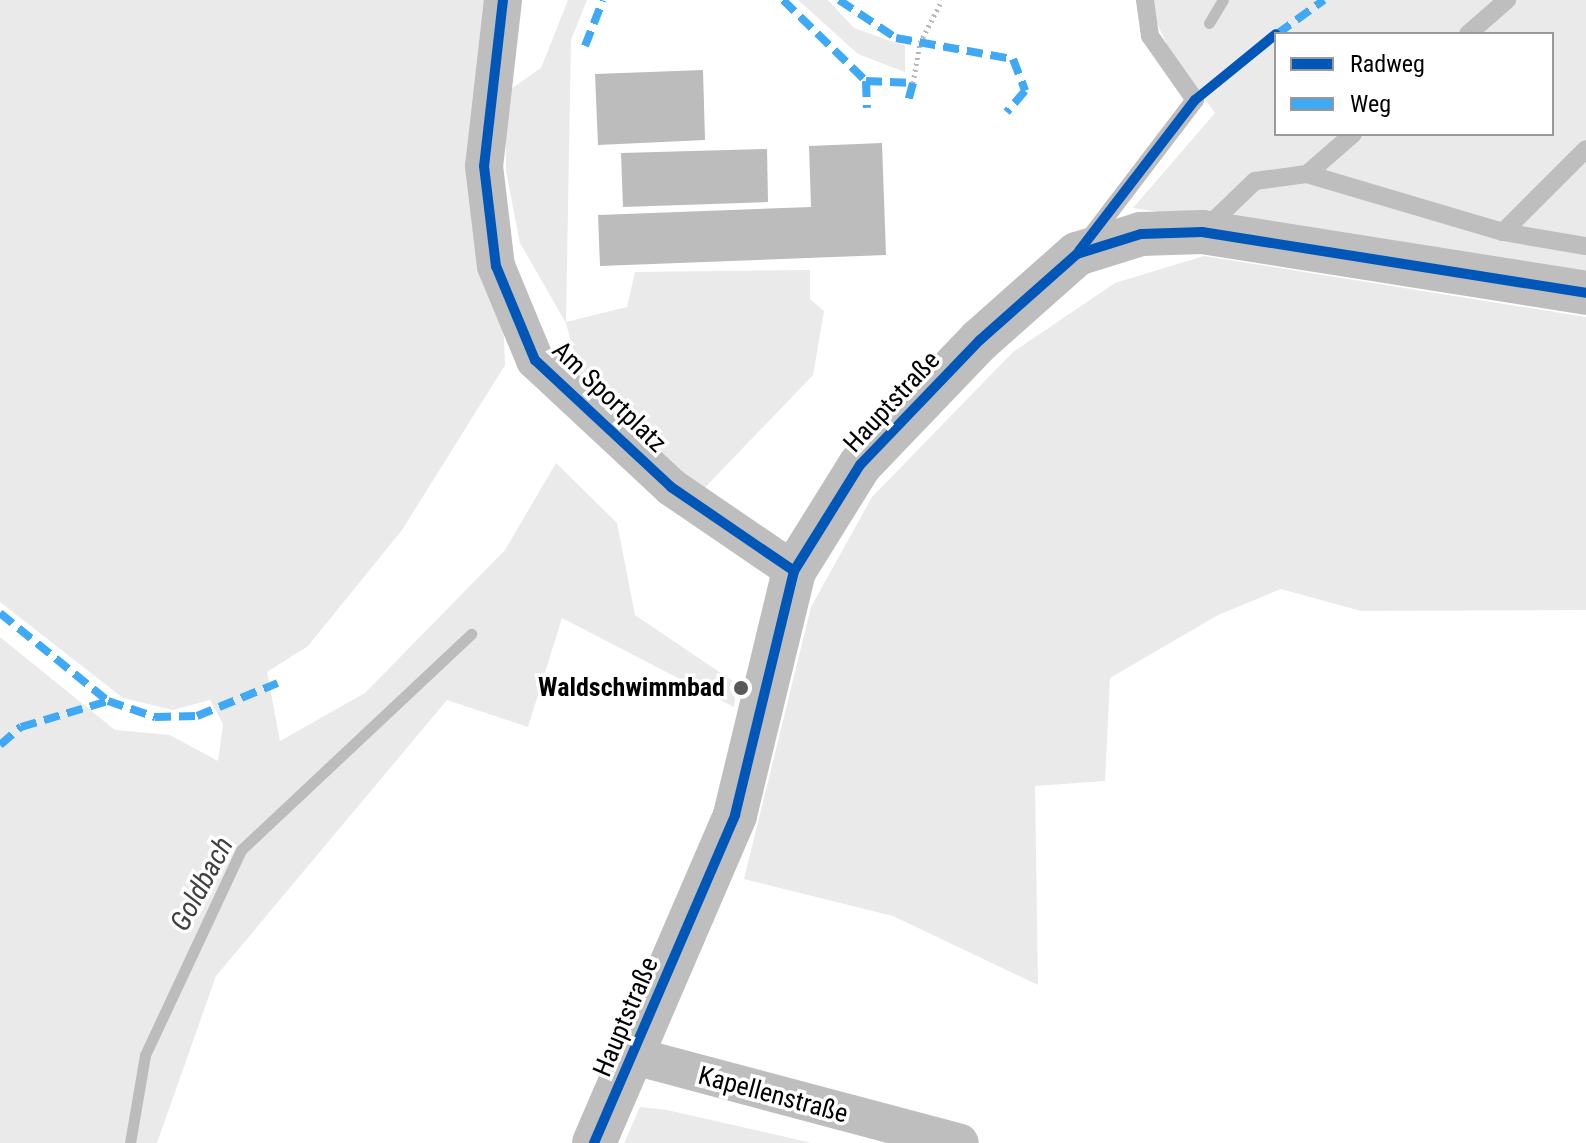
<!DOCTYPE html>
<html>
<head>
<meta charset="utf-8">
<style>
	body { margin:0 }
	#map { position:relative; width:1586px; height:1143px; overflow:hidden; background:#fff; font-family:"Roboto Condensed",sans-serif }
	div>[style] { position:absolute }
	.green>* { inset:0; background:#eaeaea }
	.water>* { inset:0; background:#bcbcbc }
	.stream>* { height:11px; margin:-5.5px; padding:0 5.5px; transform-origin:5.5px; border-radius:5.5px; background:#bcbcbc }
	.path>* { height:5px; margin-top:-2.5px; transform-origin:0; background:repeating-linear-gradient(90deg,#b8b8b8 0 2px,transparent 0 6px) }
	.service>* { height:18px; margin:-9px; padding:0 9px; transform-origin:9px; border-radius:9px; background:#bebebe }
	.minor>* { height:38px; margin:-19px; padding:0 19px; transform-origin:19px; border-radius:19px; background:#bebebe }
	.tertiary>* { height:44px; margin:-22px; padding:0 22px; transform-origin:22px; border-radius:22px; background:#bebebe }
	.quiet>* { height:8px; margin-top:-4px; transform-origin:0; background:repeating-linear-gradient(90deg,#3fa9f5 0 16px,transparent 0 24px) }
	.cycleway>* { height:10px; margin:-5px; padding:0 5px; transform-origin:5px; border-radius:5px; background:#0057b8 }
	.dots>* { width:22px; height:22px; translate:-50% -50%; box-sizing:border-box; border:4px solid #fff; border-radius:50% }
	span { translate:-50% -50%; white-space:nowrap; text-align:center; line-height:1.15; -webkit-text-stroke:7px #fff; paint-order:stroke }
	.street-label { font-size:26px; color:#000 }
	.poi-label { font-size:26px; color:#000; font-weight:700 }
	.right { translate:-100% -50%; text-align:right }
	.water-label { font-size:28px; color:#414141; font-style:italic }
	.legend { position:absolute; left:1274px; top:32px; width:280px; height:104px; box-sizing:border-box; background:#fff; border:2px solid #999; margin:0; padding:10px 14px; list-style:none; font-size:24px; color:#000 }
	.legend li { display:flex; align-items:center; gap:16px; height:40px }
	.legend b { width:40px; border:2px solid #999 }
</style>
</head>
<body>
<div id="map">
	<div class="green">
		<i style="clip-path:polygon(0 0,490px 0,505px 365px,402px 530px,308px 646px,267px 672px,280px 741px,365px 693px,505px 550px,556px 463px,617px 523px,635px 615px,737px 684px,734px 707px,562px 618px,528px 727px,447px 700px,216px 976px,157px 1143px,0 1143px,0 637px,115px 730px,170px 735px,218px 761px,223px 724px,210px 700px,173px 710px,123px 698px,0 602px)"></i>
		<i style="clip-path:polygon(568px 0,587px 0,571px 40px,566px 322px,627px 307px,635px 272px,810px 270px,810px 299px,824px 311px,813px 375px,696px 497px,586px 399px,566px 323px,520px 243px,506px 171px,505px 93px,541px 68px)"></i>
		<i style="clip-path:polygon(798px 0,828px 0,854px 28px,905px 46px,905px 72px,858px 54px)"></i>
		<i style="clip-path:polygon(evenodd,1146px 0,1586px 0,1586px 275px,1133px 208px,1215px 113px,1170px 51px,1146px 0,1276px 34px,1552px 34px,1552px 134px,1276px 134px,1276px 34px)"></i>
		<i style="clip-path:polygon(1204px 256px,1586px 317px,1586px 610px,1361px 611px,1281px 589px,1218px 615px,1110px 678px,1105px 781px,1035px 786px,1038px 985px,893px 916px,744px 879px,811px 607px,872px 497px,1013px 352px,1115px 283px)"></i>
		<i style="clip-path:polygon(640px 1107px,667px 1110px,812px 1143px,624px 1143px)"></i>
	</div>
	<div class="water">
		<i style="clip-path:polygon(703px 70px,705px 140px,598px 145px,595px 74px)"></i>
		<i style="clip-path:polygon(882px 143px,886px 255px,600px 266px,598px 215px,811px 207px,809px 146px)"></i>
		<i style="clip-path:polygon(767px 149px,768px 202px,623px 207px,621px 153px)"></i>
	</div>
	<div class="stream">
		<i style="left:1209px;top:23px;width:27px;rotate:-59deg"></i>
		<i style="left:130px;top:1143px;width:89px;rotate:-80.3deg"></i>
		<i style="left:145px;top:1055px;width:226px;rotate:-64.9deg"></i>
		<i style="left:241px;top:850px;width:316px;rotate:-43.2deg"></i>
	</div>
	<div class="path">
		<i style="left:913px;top:83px;width:41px;rotate:-80.1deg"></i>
		<i style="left:920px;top:43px;width:48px;rotate:-62.9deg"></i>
	</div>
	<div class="service">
		<i style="left:1468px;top:34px;width:52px;rotate:-41.1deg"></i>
		<i style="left:1307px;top:174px;width:204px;rotate:16.5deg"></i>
		<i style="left:1503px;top:232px;width:84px;rotate:9.6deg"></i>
		<i style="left:1204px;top:230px;width:71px;rotate:-43.9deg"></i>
		<i style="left:1255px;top:181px;width:52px;rotate:-7.7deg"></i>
		<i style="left:1307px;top:174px;width:61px;rotate:-41deg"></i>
		<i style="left:1503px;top:232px;width:117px;rotate:-45deg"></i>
		<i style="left:1086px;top:243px;width:180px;rotate:-52.7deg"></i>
		<i style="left:1195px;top:100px;width:78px;rotate:-125.1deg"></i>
		<i style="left:1150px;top:36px;width:36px;rotate:-98deg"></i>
	</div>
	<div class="minor">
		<i style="left:503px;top:0;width:167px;rotate:96.5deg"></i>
		<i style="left:484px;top:166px;width:101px;rotate:83.2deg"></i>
		<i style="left:496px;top:266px;width:102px;rotate:67.5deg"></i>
		<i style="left:535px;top:360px;width:186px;rotate:43deg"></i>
		<i style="left:671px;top:487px;width:149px;rotate:34.3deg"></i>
		<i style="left:634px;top:1056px;width:337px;rotate:14.9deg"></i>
	</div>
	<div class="tertiary">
		<i style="left:594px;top:1143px;width:357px;rotate:-66.7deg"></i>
		<i style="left:735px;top:815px;width:251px;rotate:-76.4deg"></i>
		<i style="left:794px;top:571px;width:125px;rotate:-58.1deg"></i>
		<i style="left:860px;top:465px;width:173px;rotate:-46.2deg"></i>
		<i style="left:980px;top:340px;width:130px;rotate:-41.6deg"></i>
		<i style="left:1077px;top:254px;width:67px;rotate:-17.4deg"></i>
		<i style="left:1141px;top:234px;width:61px;rotate:-1.9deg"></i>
		<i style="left:1202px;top:232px;width:389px;rotate:9deg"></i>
	</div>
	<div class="quiet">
		<i style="left:783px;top:0;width:116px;rotate:44.3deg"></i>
		<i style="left:866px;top:81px;width:47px;rotate:2.4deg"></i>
		<i style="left:913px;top:83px;width:23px;rotate:105deg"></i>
		<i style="left:839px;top:0;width:69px;rotate:33.7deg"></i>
		<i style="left:896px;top:38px;width:119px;rotate:10.2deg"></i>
		<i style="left:1013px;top:59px;width:34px;rotate:69deg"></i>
		<i style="left:1025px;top:91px;width:28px;rotate:131deg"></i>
		<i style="left:1277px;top:34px;width:58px;rotate:-35.9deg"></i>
		<i style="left:585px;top:46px;width:49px;rotate:-68.6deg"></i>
		<i style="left:866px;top:81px;width:27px;rotate:88deg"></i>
		<i style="left:0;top:613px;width:139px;rotate:39.2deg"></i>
		<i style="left:108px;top:701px;width:50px;rotate:18.8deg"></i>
		<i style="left:155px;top:717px;width:42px;rotate:-1.4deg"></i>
		<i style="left:197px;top:716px;width:87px;rotate:-22.2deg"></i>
		<i style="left:0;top:745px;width:28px;rotate:-41deg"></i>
		<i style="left:21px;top:727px;width:91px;rotate:-16.6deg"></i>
	</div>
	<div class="cycleway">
		<i style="left:503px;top:0;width:167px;rotate:96.5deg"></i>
		<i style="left:484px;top:166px;width:101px;rotate:83.2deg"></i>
		<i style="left:496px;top:266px;width:102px;rotate:67.5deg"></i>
		<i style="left:535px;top:360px;width:186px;rotate:43deg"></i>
		<i style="left:671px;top:487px;width:149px;rotate:34.3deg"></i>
		<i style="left:1079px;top:251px;width:190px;rotate:-52.5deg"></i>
		<i style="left:1195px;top:100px;width:104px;rotate:-39.2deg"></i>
		<i style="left:594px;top:1143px;width:357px;rotate:-66.7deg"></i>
		<i style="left:735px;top:815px;width:251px;rotate:-76.4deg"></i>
		<i style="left:794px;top:571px;width:125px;rotate:-58.1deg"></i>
		<i style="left:860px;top:465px;width:173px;rotate:-46.2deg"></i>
		<i style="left:980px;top:340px;width:130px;rotate:-41.6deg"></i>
		<i style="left:1077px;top:254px;width:67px;rotate:-17.4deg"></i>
		<i style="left:1141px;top:234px;width:61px;rotate:-1.9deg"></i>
		<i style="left:1202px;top:232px;width:389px;rotate:9deg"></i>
	</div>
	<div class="dots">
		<i style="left:741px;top:688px;background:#595959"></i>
	</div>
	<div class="street-label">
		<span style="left:609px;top:397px;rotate:44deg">Am Sportplatz</span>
		<span style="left:892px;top:402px;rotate:-47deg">Hauptstraße</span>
		<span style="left:626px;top:1017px;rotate:-67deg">Hauptstraße</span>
		<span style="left:773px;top:1095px;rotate:15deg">Kapellenstraße</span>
	</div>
	<div class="poi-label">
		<span class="right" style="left:725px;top:688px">Waldschwimmbad</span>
	</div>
	<div class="water-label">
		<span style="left:202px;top:884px;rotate:-62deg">Goldbach</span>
	</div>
	<ul class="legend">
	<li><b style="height:10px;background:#0057b8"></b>Radweg</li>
	<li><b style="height:10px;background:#3fa9f5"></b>Weg</li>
	</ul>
</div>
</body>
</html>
